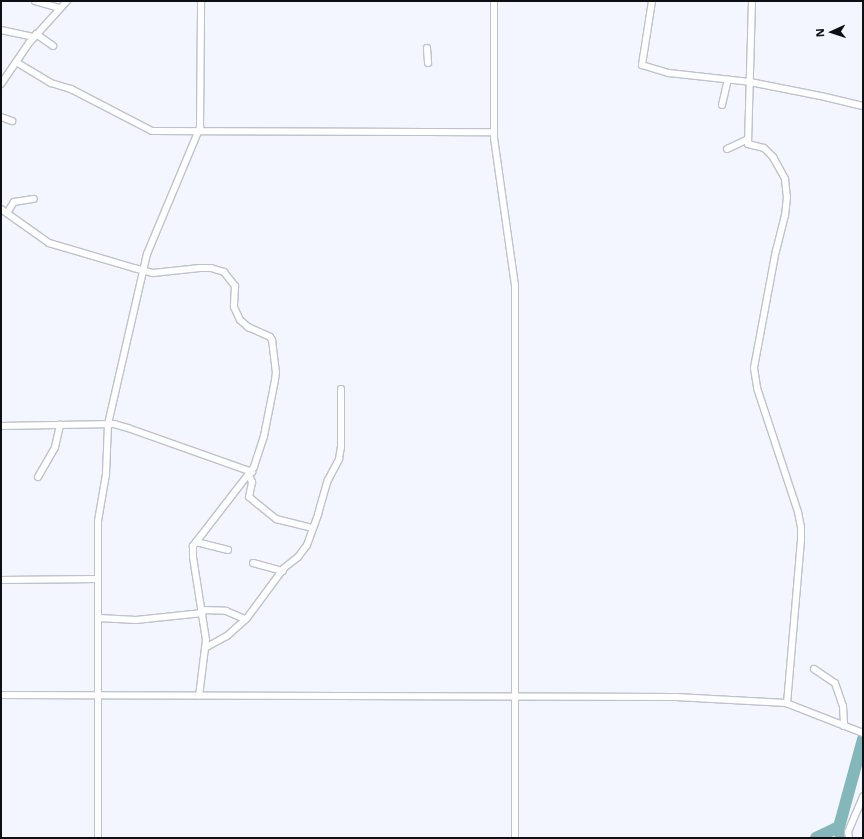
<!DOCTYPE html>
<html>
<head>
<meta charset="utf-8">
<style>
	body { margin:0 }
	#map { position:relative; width:864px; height:839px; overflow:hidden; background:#f3f6ff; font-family:"Open Sans",sans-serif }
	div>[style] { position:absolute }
	.river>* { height:12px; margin:-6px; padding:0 6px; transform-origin:6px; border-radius:6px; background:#84b7ba }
	.roads { filter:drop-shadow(1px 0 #bec2cc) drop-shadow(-1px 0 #bec2cc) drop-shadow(0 1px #bec2cc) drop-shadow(0 -1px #bec2cc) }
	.street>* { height:6px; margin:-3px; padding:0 3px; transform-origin:3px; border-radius:3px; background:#fff }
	span { translate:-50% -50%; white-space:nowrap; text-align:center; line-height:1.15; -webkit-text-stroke:3px #f3f6ff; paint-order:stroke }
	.frame { position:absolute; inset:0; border:2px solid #0e0f13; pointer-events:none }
	.north { position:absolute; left:812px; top:12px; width:40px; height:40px; -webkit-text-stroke:3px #f3f6ff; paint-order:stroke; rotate:267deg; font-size:11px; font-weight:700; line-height:16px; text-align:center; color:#0e0f13 }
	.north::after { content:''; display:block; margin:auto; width:14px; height:18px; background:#0e0f13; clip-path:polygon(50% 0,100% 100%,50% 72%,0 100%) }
</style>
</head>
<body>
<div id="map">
	<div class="river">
		<i style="left:816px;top:838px;width:25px;rotate:-26deg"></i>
		<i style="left:841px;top:838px;width:11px;rotate:-100deg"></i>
		<i style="left:839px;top:827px;width:91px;rotate:-74.7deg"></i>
	</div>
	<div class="roads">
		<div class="street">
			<i style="left:35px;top:1px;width:25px;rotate:16deg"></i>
			<i style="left:494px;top:1px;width:137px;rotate:90deg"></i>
			<i style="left:494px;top:138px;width:148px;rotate:81.9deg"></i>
			<i style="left:515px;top:285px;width:553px;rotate:90deg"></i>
			<i style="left:652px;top:1px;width:65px;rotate:98.9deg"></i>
			<i style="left:642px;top:65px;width:28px;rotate:17deg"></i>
			<i style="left:669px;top:73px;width:81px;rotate:6.3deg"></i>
			<i style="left:750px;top:82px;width:72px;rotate:11.2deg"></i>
			<i style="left:821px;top:96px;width:43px;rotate:13.4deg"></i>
			<i style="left:752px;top:1px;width:143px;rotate:91.6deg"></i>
			<i style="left:748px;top:144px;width:16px;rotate:14deg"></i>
			<i style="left:764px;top:148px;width:13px;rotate:45deg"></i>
			<i style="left:773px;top:157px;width:25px;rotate:61deg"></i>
			<i style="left:785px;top:179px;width:18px;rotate:84deg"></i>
			<i style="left:787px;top:197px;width:18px;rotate:96deg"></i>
			<i style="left:785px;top:215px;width:36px;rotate:104deg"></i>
			<i style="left:776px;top:250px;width:120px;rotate:100.6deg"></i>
			<i style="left:754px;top:368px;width:20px;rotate:81deg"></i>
			<i style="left:757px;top:388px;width:131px;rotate:71.7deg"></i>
			<i style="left:798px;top:512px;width:15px;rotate:79deg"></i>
			<i style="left:801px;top:527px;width:13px;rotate:90deg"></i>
			<i style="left:801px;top:540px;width:164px;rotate:94.9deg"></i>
			<i style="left:1px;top:30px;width:34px;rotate:12deg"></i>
			<i style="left:36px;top:34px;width:21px;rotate:35deg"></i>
			<i style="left:427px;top:48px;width:15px;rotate:86deg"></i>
			<i style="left:16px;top:62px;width:41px;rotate:31deg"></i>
			<i style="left:51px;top:83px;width:21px;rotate:17deg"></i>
			<i style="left:71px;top:89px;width:91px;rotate:27.4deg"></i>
			<i style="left:152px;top:131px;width:342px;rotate:0.2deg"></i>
			<i style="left:1px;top:84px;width:50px;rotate:-55.7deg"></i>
			<i style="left:29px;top:43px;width:57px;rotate:-47.9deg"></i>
			<i style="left:722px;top:105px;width:26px;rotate:-77deg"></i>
			<i style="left:1px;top:117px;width:12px;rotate:20deg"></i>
			<i style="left:727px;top:149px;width:23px;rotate:-25deg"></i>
			<i style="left:1px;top:209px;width:59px;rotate:35.3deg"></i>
			<i style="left:49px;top:243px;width:89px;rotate:16.4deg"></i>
			<i style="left:134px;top:268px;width:20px;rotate:15deg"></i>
			<i style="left:153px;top:273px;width:47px;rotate:-6.1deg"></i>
			<i style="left:200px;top:268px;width:11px"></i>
			<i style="left:211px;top:268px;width:14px;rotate:17deg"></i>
			<i style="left:224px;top:272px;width:18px;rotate:52deg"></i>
			<i style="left:235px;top:286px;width:21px;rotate:93deg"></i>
			<i style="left:234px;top:307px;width:14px;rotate:65deg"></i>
			<i style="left:240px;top:320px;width:11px;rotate:41deg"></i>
			<i style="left:248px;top:327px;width:24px;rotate:24deg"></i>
			<i style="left:270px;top:337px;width:4px;rotate:56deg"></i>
			<i style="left:272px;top:340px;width:32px;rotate:83deg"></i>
			<i style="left:276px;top:372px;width:8px;rotate:97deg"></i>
			<i style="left:275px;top:380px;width:57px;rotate:101.1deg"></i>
			<i style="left:264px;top:436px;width:33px;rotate:108deg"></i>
			<i style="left:254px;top:467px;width:100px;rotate:127.7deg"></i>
			<i style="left:193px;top:546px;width:11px;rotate:90deg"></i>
			<i style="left:193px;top:557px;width:84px;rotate:81.1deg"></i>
			<i style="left:206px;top:640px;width:56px;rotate:97.1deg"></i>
			<i style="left:7px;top:213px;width:13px;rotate:-58deg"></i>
			<i style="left:14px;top:202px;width:20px;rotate:-9deg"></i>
			<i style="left:1px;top:426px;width:113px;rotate:-1deg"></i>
			<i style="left:114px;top:424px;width:15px;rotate:16deg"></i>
			<i style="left:128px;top:428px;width:132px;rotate:19.5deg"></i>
			<i style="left:249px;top:475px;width:8px;rotate:67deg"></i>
			<i style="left:252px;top:482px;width:15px;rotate:101deg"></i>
			<i style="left:249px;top:497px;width:35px;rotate:39deg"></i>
			<i style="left:276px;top:519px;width:37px;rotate:14deg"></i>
			<i style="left:38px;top:477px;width:34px;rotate:-60deg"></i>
			<i style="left:55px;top:447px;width:23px;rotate:-77deg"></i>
			<i style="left:196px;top:542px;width:33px;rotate:14deg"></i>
			<i style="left:253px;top:563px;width:31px;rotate:15deg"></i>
			<i style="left:1px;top:580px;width:97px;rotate:-0.6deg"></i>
			<i style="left:202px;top:610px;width:24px;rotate:2deg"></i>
			<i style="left:226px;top:611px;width:21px;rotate:23deg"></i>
			<i style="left:98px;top:618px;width:38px;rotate:3deg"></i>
			<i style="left:136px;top:620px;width:67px;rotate:-6deg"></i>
			<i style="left:205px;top:648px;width:25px;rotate:-29deg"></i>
			<i style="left:227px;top:636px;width:27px;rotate:-42deg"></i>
			<i style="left:247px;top:618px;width:62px;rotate:-53.5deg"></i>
			<i style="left:284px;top:568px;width:18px;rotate:-38deg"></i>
			<i style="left:298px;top:557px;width:15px;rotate:-53deg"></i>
			<i style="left:307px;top:545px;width:33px;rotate:-70deg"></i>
			<i style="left:318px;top:514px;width:35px;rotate:-74deg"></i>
			<i style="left:328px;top:480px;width:24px;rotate:-62deg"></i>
			<i style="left:339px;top:459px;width:12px;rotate:-81deg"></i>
			<i style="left:341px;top:447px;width:58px;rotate:-90deg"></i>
			<i style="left:814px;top:669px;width:25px;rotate:34deg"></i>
			<i style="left:835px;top:683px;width:24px;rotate:71deg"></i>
			<i style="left:843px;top:706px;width:20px;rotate:87deg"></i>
			<i style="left:1px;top:695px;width:675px;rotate:0.17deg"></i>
			<i style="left:676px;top:697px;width:110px;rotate:3.1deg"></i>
			<i style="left:786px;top:703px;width:83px;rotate:21.3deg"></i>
			<i style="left:98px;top:838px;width:317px;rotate:-90deg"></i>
			<i style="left:98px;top:521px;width:48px;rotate:-80.3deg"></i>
			<i style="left:106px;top:474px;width:50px;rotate:-87.7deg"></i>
			<i style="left:108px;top:424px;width:174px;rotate:-77.1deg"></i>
			<i style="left:147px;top:254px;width:138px;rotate:-67.3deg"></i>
			<i style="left:200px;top:127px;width:126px;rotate:-89.5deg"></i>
			<i style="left:849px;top:838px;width:6px;rotate:-99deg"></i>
			<i style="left:848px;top:832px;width:39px;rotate:-67deg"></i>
		</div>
	</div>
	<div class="frame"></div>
	<div class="north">N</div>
</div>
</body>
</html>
